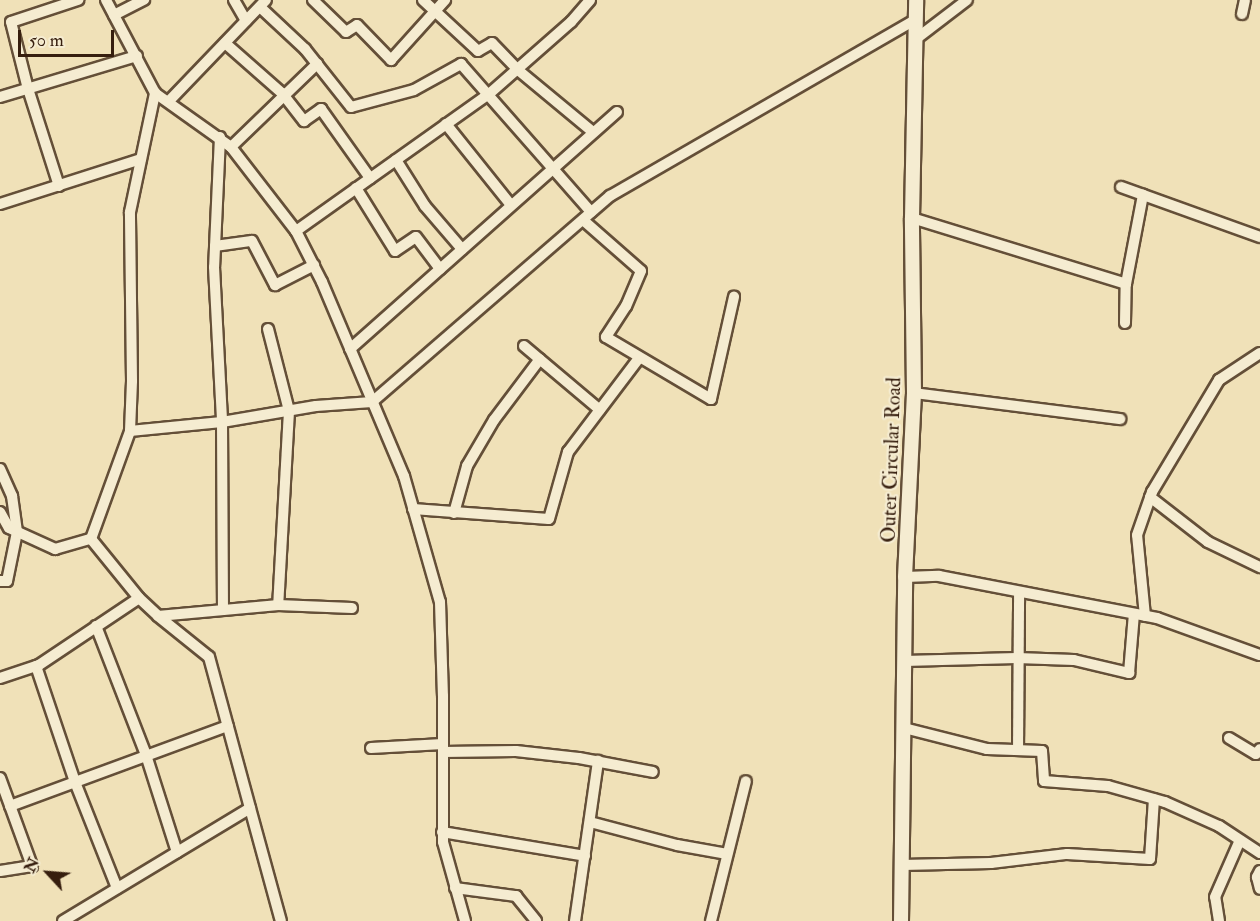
<!DOCTYPE html>
<html>
<head>
<meta charset="utf-8">
<style>
	body { margin:0 }
	#map { position:relative; width:1260px; height:921px; overflow:hidden; background:#f0e1b8; font-family:"IM FELL Double Pica",serif }
	div>[style] { position:absolute }
	.roads { filter:drop-shadow(2px 0 #644f38) drop-shadow(-2px 0 #644f38) drop-shadow(0 2px #644f38) drop-shadow(0 -2px #644f38) }
	.minor>* { height:10px; margin:-5px; padding:0 5px; transform-origin:5px; border-radius:5px; background:#f5ecd1 }
	.tertiary>* { height:14px; margin:-7px; padding:0 7px; transform-origin:7px; border-radius:7px; background:#f5ecd1 }
	span { translate:-50% -50%; white-space:nowrap; text-align:center; line-height:1.15; -webkit-text-stroke:4.5px #f5ecd1; paint-order:stroke }
	.street-label { font-size:20px; color:#361e0e }
	.north { position:absolute; left:18px; top:843px; width:60px; height:60px; -webkit-text-stroke:4px #f5ecd1; paint-order:stroke; rotate:296deg; font-size:16px; font-weight:700; line-height:24px; text-align:center; color:#361e0e }
	.north::after { content:''; display:block; margin:auto; width:21px; height:27px; background:#361e0e; clip-path:polygon(50% 0,100% 100%,50% 72%,0 100%) }
	.scale { position:absolute; left:18px; top:30px; width:96px; height:27px; box-sizing:border-box; border:3px solid #361e0e; border-top:0; padding-left:8px; font-size:18px; line-height:21px; white-space:nowrap; color:#361e0e; -webkit-text-stroke:4px #f5ecd1; paint-order:stroke }
</style>
</head>
<body>
<div id="map">
	<div class="roads">
		<div class="minor">
			<i style="left:106px;top:0;width:105px;rotate:62.2deg"></i>
			<i style="left:155px;top:93px;width:93px;rotate:35.4deg"></i>
			<i style="left:231px;top:147px;width:106px;rotate:52.3deg"></i>
			<i style="left:296px;top:231px;width:57px;rotate:63deg"></i>
			<i style="left:322px;top:282px;width:211px;rotate:67.1deg"></i>
			<i style="left:404px;top:476px;width:131px;rotate:74.1deg"></i>
			<i style="left:440px;top:602px;width:94px;rotate:88.2deg"></i>
			<i style="left:443px;top:696px;width:146px;rotate:90deg"></i>
			<i style="left:443px;top:842px;width:82px;rotate:74.4deg"></i>
			<i style="left:234px;top:0;width:24px;rotate:60deg"></i>
			<i style="left:313px;top:0;width:46px;rotate:44.1deg"></i>
			<i style="left:346px;top:32px;width:13px;rotate:-32deg"></i>
			<i style="left:357px;top:25px;width:49px;rotate:45.8deg"></i>
			<i style="left:391px;top:60px;width:81px;rotate:-48deg"></i>
			<i style="left:423px;top:0;width:75px;rotate:42.8deg"></i>
			<i style="left:478px;top:51px;width:16px;rotate:-30deg"></i>
			<i style="left:492px;top:43px;width:37px;rotate:46deg"></i>
			<i style="left:518px;top:70px;width:97px;rotate:39.6deg"></i>
			<i style="left:260px;top:7px;width:62px;rotate:43deg"></i>
			<i style="left:305px;top:49px;width:74px;rotate:51.6deg"></i>
			<i style="left:351px;top:107px;width:65px;rotate:-15.1deg"></i>
			<i style="left:414px;top:90px;width:54px;rotate:-29deg"></i>
			<i style="left:461px;top:64px;width:197px;rotate:48.7deg"></i>
			<i style="left:1242px;top:14px;width:14px;rotate:-78deg"></i>
			<i style="left:114px;top:15px;width:34px;rotate:-27deg"></i>
			<i style="left:916px;top:39px;width:64px;rotate:-37.4deg"></i>
			<i style="left:225px;top:43px;width:76px;rotate:41.3deg"></i>
			<i style="left:282px;top:93px;width:36px;rotate:52deg"></i>
			<i style="left:304px;top:121px;width:21px;rotate:-35deg"></i>
			<i style="left:321px;top:109px;width:85px;rotate:54.6deg"></i>
			<i style="left:0;top:97px;width:143px;rotate:-16.7deg"></i>
			<i style="left:169px;top:101px;width:140px;rotate:-46.2deg"></i>
			<i style="left:446px;top:124px;width:104px;rotate:51.3deg"></i>
			<i style="left:220px;top:137px;width:130px;rotate:92.6deg"></i>
			<i style="left:214px;top:267px;width:155px;rotate:87deg"></i>
			<i style="left:222px;top:422px;width:188px;rotate:89.7deg"></i>
			<i style="left:231px;top:147px;width:120px;rotate:-44deg"></i>
			<i style="left:396px;top:160px;width:54px;rotate:57.8deg"></i>
			<i style="left:425px;top:206px;width:57px;rotate:49.3deg"></i>
			<i style="left:59px;top:186px;width:102px;rotate:-107.7deg"></i>
			<i style="left:28px;top:89px;width:69px;rotate:-104.2deg"></i>
			<i style="left:11px;top:22px;width:71px;rotate:-18.2deg"></i>
			<i style="left:1121px;top:187px;width:148px;rotate:19.8deg"></i>
			<i style="left:356px;top:188px;width:74px;rotate:58.2deg"></i>
			<i style="left:395px;top:251px;width:25px;rotate:-34deg"></i>
			<i style="left:416px;top:237px;width:40px;rotate:53deg"></i>
			<i style="left:0;top:204px;width:148px;rotate:-17.7deg"></i>
			<i style="left:912px;top:218px;width:224px;rotate:17.1deg"></i>
			<i style="left:583px;top:220px;width:77px;rotate:41.3deg"></i>
			<i style="left:641px;top:271px;width:38px;rotate:113deg"></i>
			<i style="left:626px;top:306px;width:37px;rotate:123deg"></i>
			<i style="left:606px;top:337px;width:122px;rotate:30.6deg"></i>
			<i style="left:711px;top:399px;width:105px;rotate:-77.3deg"></i>
			<i style="left:296px;top:231px;width:237px;rotate:-35.4deg"></i>
			<i style="left:489px;top:94px;width:109px;rotate:-41.3deg"></i>
			<i style="left:571px;top:22px;width:29px;rotate:-49deg"></i>
			<i style="left:215px;top:246px;width:37px;rotate:-8deg"></i>
			<i style="left:252px;top:241px;width:50px;rotate:62.4deg"></i>
			<i style="left:275px;top:285px;width:44px;rotate:-27.1deg"></i>
			<i style="left:1125px;top:323px;width:39px;rotate:-89deg"></i>
			<i style="left:1126px;top:284px;width:91px;rotate:-79.2deg"></i>
			<i style="left:268px;top:329px;width:85px;rotate:75.6deg"></i>
			<i style="left:289px;top:411px;width:194px;rotate:93.2deg"></i>
			<i style="left:524px;top:346px;width:99px;rotate:40.1deg"></i>
			<i style="left:350px;top:349px;width:357px;rotate:-41.6deg"></i>
			<i style="left:914px;top:393px;width:208px;rotate:7.2deg"></i>
			<i style="left:130px;top:431px;width:92px;rotate:-5.6deg"></i>
			<i style="left:222px;top:422px;width:95px;rotate:-9.7deg"></i>
			<i style="left:316px;top:406px;width:56px;rotate:-4.1deg"></i>
			<i style="left:372px;top:402px;width:315px;rotate:-40.9deg"></i>
			<i style="left:610px;top:196px;width:354px;rotate:-30deg"></i>
			<i style="left:0;top:469px;width:30px;rotate:66deg"></i>
			<i style="left:12px;top:496px;width:36px;rotate:82deg"></i>
			<i style="left:17px;top:532px;width:50px;rotate:101.5deg"></i>
			<i style="left:7px;top:581px;width:7px;rotate:180deg"></i>
			<i style="left:1150px;top:497px;width:73px;rotate:37.8deg"></i>
			<i style="left:1208px;top:542px;width:58px;rotate:25.7deg"></i>
			<i style="left:413px;top:509px;width:136px;rotate:4.2deg"></i>
			<i style="left:549px;top:519px;width:70px;rotate:-74.2deg"></i>
			<i style="left:568px;top:452px;width:118px;rotate:-52.9deg"></i>
			<i style="left:0;top:512px;width:18px;rotate:61deg"></i>
			<i style="left:9px;top:528px;width:51px;rotate:24.5deg"></i>
			<i style="left:55px;top:549px;width:37px;rotate:-16deg"></i>
			<i style="left:454px;top:513px;width:49px;rotate:-74.5deg"></i>
			<i style="left:467px;top:466px;width:53px;rotate:-59.6deg"></i>
			<i style="left:494px;top:420px;width:76px;rotate:-53deg"></i>
			<i style="left:905px;top:577px;width:34px;rotate:-2deg"></i>
			<i style="left:939px;top:576px;width:222px;rotate:10.9deg"></i>
			<i style="left:1157px;top:618px;width:109px;rotate:19.8deg"></i>
			<i style="left:139px;top:598px;width:26px;rotate:43deg"></i>
			<i style="left:158px;top:616px;width:121px;rotate:-5.2deg"></i>
			<i style="left:278px;top:605px;width:74px;rotate:2.3deg"></i>
			<i style="left:158px;top:616px;width:65px;rotate:38.8deg"></i>
			<i style="left:209px;top:657px;width:156px;rotate:74.8deg"></i>
			<i style="left:1145px;top:616px;width:81px;rotate:-95.6deg"></i>
			<i style="left:1137px;top:535px;width:46px;rotate:-70.8deg"></i>
			<i style="left:1152px;top:492px;width:131px;rotate:-59.1deg"></i>
			<i style="left:1219px;top:380px;width:49px;rotate:-33.4deg"></i>
			<i style="left:96px;top:626px;width:138px;rotate:68.8deg"></i>
			<i style="left:146px;top:755px;width:102px;rotate:72.3deg"></i>
			<i style="left:904px;top:661px;width:113px;rotate:-1.5deg"></i>
			<i style="left:1017px;top:658px;width:57px;rotate:2deg"></i>
			<i style="left:1074px;top:660px;width:57px;rotate:13.3deg"></i>
			<i style="left:1129px;top:673px;width:59px;rotate:-85.2deg"></i>
			<i style="left:36px;top:666px;width:122px;rotate:71.4deg"></i>
			<i style="left:75px;top:782px;width:114px;rotate:68.4deg"></i>
			<i style="left:0;top:678px;width:41px;rotate:-18.4deg"></i>
			<i style="left:39px;top:665px;width:120px;rotate:-33.8deg"></i>
			<i style="left:139px;top:598px;width:76px;rotate:-129.1deg"></i>
			<i style="left:91px;top:539px;width:115px;rotate:-70.1deg"></i>
			<i style="left:130px;top:431px;width:50px;rotate:-87.7deg"></i>
			<i style="left:132px;top:381px;width:169px;rotate:-90.7deg"></i>
			<i style="left:130px;top:212px;width:122px;rotate:-78.1deg"></i>
			<i style="left:904px;top:728px;width:86px;rotate:14.2deg"></i>
			<i style="left:987px;top:749px;width:55px;rotate:2.1deg"></i>
			<i style="left:1042px;top:751px;width:30px;rotate:86deg"></i>
			<i style="left:1044px;top:781px;width:64px;rotate:4.5deg"></i>
			<i style="left:1108px;top:786px;width:59px;rotate:15.7deg"></i>
			<i style="left:1165px;top:802px;width:59px;rotate:24deg"></i>
			<i style="left:1219px;top:826px;width:49px;rotate:33.4deg"></i>
			<i style="left:1229px;top:738px;width:31px;rotate:31deg"></i>
			<i style="left:1256px;top:754px;width:6px;rotate:-51deg"></i>
			<i style="left:371px;top:748px;width:72px;rotate:-3.2deg"></i>
			<i style="left:1018px;top:750px;width:158px;rotate:-89.6deg"></i>
			<i style="left:443px;top:752px;width:73px;rotate:-0.8deg"></i>
			<i style="left:516px;top:751px;width:63px;rotate:6.3deg"></i>
			<i style="left:579px;top:758px;width:75px;rotate:10.7deg"></i>
			<i style="left:0;top:778px;width:94px;rotate:70deg"></i>
			<i style="left:32px;top:866px;width:32px;rotate:171deg"></i>
			<i style="left:10px;top:806px;width:232px;rotate:-20.2deg"></i>
			<i style="left:590px;top:822px;width:90px;rotate:14.8deg"></i>
			<i style="left:677px;top:845px;width:51px;rotate:10.2deg"></i>
			<i style="left:442px;top:832px;width:145px;rotate:9.5deg"></i>
			<i style="left:902px;top:865px;width:89px;rotate:-1.3deg"></i>
			<i style="left:991px;top:863px;width:77px;rotate:-6.8deg"></i>
			<i style="left:1067px;top:854px;width:83px;rotate:3.4deg"></i>
			<i style="left:1150px;top:859px;width:60px;rotate:-86.2deg"></i>
			<i style="left:1260px;top:871px;width:7px;rotate:117deg"></i>
			<i style="left:1257px;top:877px;width:12px;rotate:76deg"></i>
			<i style="left:455px;top:888px;width:62px;rotate:7.5deg"></i>
			<i style="left:516px;top:896px;width:32px;rotate:51deg"></i>
			<i style="left:63px;top:921px;width:218px;rotate:-31.1deg"></i>
			<i style="left:250px;top:808px;width:117px;rotate:74.7deg"></i>
			<i style="left:575px;top:921px;width:162px;rotate:-81.8deg"></i>
			<i style="left:711px;top:921px;width:144px;rotate:-76deg"></i>
			<i style="left:1219px;top:921px;width:24px;rotate:-99deg"></i>
			<i style="left:1215px;top:897px;width:62px;rotate:-66.3deg"></i>
		</div>
		<div class="tertiary">
			<i style="left:901px;top:921px;width:344px;rotate:-89.3deg"></i>
			<i style="left:905px;top:577px;width:184px;rotate:-87.2deg"></i>
			<i style="left:914px;top:393px;width:175px;rotate:-90.7deg"></i>
			<i style="left:912px;top:218px;width:218px;rotate:-88.9deg"></i>
		</div>
	</div>
	<div class="street-label">
		<span style="left:891px;top:460px;rotate:-88deg">Outer Circular Road</span>
	</div>
	<div class="north">N</div>
	<div class="scale">50 m</div>
</div>
</body>
</html>
